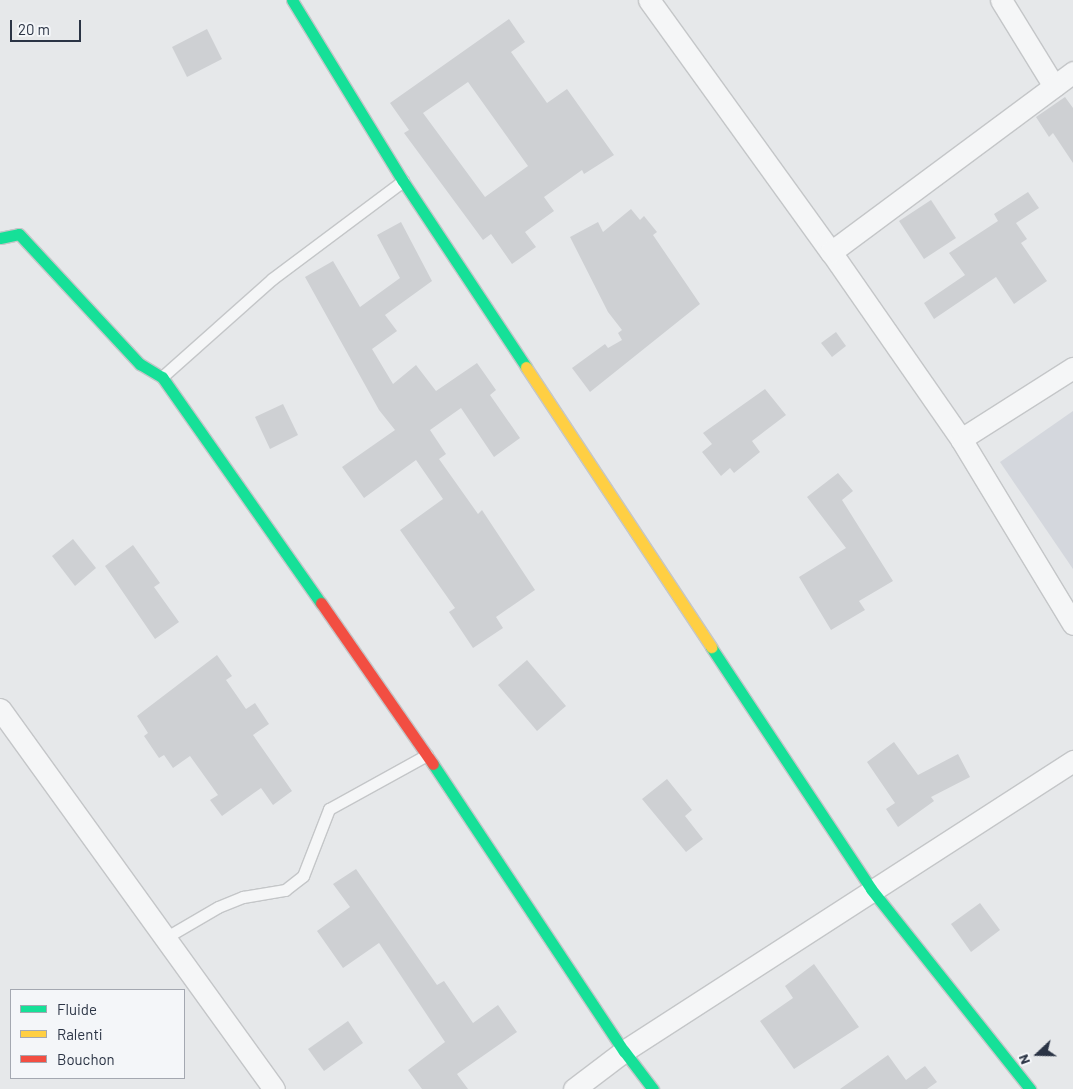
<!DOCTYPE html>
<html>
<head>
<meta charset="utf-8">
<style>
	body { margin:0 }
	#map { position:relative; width:1073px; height:1089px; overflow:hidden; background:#e6e8ea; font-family:Barlow,sans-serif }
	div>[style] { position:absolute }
	.built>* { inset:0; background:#d4d7dd }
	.building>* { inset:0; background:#ced0d3 }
	.roads { filter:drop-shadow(1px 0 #c4c6c8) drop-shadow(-1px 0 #c4c6c8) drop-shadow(0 1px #c4c6c8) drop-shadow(0 -1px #c4c6c8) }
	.lane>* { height:11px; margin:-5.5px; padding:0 5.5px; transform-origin:5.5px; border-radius:5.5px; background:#f5f6f7 }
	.street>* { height:21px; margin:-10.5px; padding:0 10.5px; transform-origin:10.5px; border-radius:10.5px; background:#f5f6f7 }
	.fast>* { height:11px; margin:-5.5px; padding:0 5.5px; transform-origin:5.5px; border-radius:5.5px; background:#16e098 }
	.slow>* { height:11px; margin:-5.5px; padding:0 5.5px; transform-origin:5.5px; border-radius:5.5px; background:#ffcf43 }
	.jam>* { height:11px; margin:-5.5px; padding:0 5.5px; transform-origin:5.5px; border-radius:5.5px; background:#f24e42 }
	span { translate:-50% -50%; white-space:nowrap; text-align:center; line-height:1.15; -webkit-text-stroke:4px #f4f6f9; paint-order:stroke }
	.legend { position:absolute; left:10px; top:989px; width:175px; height:90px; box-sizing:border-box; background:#f4f6f9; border:1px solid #a4a8b1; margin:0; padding:6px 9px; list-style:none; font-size:15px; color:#2b3445 }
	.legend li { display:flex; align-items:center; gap:10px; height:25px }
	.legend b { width:25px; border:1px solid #a4a8b1 }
	.north { position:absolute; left:1013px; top:1029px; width:50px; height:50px; -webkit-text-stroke:4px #f4f6f9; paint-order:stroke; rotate:249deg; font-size:14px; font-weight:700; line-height:20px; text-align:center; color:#2b3445 }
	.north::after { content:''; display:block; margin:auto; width:18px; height:22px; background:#2b3445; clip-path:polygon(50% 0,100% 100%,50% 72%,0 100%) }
	.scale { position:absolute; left:10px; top:20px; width:71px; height:22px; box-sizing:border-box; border:2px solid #2b3445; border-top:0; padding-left:6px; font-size:15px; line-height:18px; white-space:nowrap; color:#2b3445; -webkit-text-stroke:4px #f4f6f9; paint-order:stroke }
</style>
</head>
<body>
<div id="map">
	<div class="built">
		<i style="clip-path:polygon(1073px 411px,1073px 569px,1000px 462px)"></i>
	</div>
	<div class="building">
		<i style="clip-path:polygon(evenodd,509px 19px,525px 42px,511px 52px,547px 103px,567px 89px,614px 155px,584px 174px,582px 170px,544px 197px,554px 211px,525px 232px,536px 247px,512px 264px,491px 234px,483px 240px,404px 133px,409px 130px,390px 103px,509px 19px,468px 82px,528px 166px,485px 197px,423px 113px,468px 82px)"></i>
		<i style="clip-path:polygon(207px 29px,222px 59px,187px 77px,172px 47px)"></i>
		<i style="clip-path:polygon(1065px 97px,1073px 108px,1073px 163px,1053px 133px,1049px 137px,1036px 117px)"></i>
		<i style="clip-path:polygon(1028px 192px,1039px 208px,1016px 223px,1027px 239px,1021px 243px,1047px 281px,1014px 304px,996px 277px,934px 319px,924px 303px,965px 275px,949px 253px,998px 221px,994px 214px)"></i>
		<i style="clip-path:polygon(931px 200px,956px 238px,924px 259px,899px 221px)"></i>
		<i style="clip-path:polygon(631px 209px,640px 220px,644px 216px,657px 232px,653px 235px,700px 304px,590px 392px,572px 368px,605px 344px,608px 348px,622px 340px,618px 333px,622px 330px,608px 312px,570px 237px,598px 222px,603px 232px)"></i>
		<i style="clip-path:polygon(401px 222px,432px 281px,385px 315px,397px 331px,372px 349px,393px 384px,416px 365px,436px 391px,477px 363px,496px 390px,490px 395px,520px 438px,494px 457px,461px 408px,430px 430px,446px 454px,439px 459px,478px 514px,482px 510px,535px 590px,496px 617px,503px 628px,473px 648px,449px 612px,455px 608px,400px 530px,443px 499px,416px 460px,364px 498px,342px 467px,395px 430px,379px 410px,305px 277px,333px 261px,360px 307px,400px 278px,377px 235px)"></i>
		<i style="clip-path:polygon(836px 332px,846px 346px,832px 357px,821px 343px)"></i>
		<i style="clip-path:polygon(765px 389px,786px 415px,752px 441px,760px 452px,734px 473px,730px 468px,721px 476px,702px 452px,712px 444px,703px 433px)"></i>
		<i style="clip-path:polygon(283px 404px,298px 435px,270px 449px,255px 417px)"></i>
		<i style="clip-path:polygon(838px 473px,853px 491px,842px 500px,893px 581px,859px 601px,865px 610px,831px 630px,799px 577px,846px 548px,807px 497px)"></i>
		<i style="clip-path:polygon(73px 539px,96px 568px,75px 586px,52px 556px)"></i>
		<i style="clip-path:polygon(133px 545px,160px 583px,154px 587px,179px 622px,155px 639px,105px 566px)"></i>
		<i style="clip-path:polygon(217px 655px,232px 676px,226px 680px,246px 709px,255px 703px,269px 724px,253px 735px,292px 791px,273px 805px,261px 788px,222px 816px,210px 800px,218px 795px,190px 756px,173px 768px,164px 755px,159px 758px,144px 736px,148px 733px,137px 716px)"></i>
		<i style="clip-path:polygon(527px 660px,566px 706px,537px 731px,498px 685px)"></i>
		<i style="clip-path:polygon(894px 742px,918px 775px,958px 754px,970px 777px,931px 797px,934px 801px,898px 827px,886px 809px,895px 803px,867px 762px)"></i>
		<i style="clip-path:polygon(667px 779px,692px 810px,685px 816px,703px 839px,686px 852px,642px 799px)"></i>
		<i style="clip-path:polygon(356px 869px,437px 985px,444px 981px,473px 1023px,498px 1005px,517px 1032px,457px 1074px,468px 1089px,422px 1089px,408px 1070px,445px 1042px,379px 943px,343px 968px,317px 931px,350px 907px,333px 884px)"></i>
		<i style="clip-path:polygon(980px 903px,1000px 930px,971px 952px,951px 924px)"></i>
		<i style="clip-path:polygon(814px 964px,859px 1027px,794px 1069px,760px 1021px,793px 998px,785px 986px)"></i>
		<i style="clip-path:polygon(348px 1021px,363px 1043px,324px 1071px,308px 1049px)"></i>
		<i style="clip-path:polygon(888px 1055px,906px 1080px,925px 1066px,937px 1082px,927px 1089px,840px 1089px)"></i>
	</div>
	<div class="roads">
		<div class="lane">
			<i style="left:162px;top:377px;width:147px;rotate:-41.7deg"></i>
			<i style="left:272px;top:279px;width:164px;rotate:-36.8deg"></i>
			<i style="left:165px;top:938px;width:61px;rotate:-30.3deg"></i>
			<i style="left:218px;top:907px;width:27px;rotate:-22deg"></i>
			<i style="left:243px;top:897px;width:43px;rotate:-9.5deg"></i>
			<i style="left:285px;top:890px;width:23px;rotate:-38deg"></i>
			<i style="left:303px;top:876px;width:72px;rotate:-68.8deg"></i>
			<i style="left:329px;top:809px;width:112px;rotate:-28.9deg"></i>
		</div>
		<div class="street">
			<i style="left:649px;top:0;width:311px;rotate:54.2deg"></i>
			<i style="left:831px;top:252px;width:228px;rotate:55.2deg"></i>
			<i style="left:961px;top:439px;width:216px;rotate:58.8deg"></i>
			<i style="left:1001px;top:0;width:101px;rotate:58.4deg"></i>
			<i style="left:831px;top:252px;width:302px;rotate:-36.6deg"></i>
			<i style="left:961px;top:439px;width:133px;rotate:-32.4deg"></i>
			<i style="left:0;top:709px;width:468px;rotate:54.2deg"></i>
			<i style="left:574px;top:1089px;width:63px;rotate:-37.2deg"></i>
			<i style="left:624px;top:1051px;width:535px;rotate:-32.86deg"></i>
		</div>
		<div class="fast">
			<i style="left:292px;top:0;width:212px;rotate:58.5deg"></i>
			<i style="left:403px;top:181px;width:223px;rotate:56.5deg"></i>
			<i style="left:0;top:238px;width:19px;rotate:-12deg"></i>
			<i style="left:19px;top:234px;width:178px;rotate:47.1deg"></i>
			<i style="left:140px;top:364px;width:26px;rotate:31deg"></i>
			<i style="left:162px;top:377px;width:276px;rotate:54.9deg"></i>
			<i style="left:711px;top:647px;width:290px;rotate:56.5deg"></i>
			<i style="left:871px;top:889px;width:256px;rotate:51.5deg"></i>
			<i style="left:433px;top:764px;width:345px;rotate:56.4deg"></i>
			<i style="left:624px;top:1051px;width:48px;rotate:52.7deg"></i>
		</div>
		<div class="slow">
			<i style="left:526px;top:367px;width:336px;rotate:56.5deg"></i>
		</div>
		<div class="jam">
			<i style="left:321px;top:603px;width:196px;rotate:55.2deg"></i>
		</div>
	</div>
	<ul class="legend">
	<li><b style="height:6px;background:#16e098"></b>Fluide</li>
	<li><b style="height:6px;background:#ffcf43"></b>Ralenti</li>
	<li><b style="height:6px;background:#f24e42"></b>Bouchon</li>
	</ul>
	<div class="north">N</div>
	<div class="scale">20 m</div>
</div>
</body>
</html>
